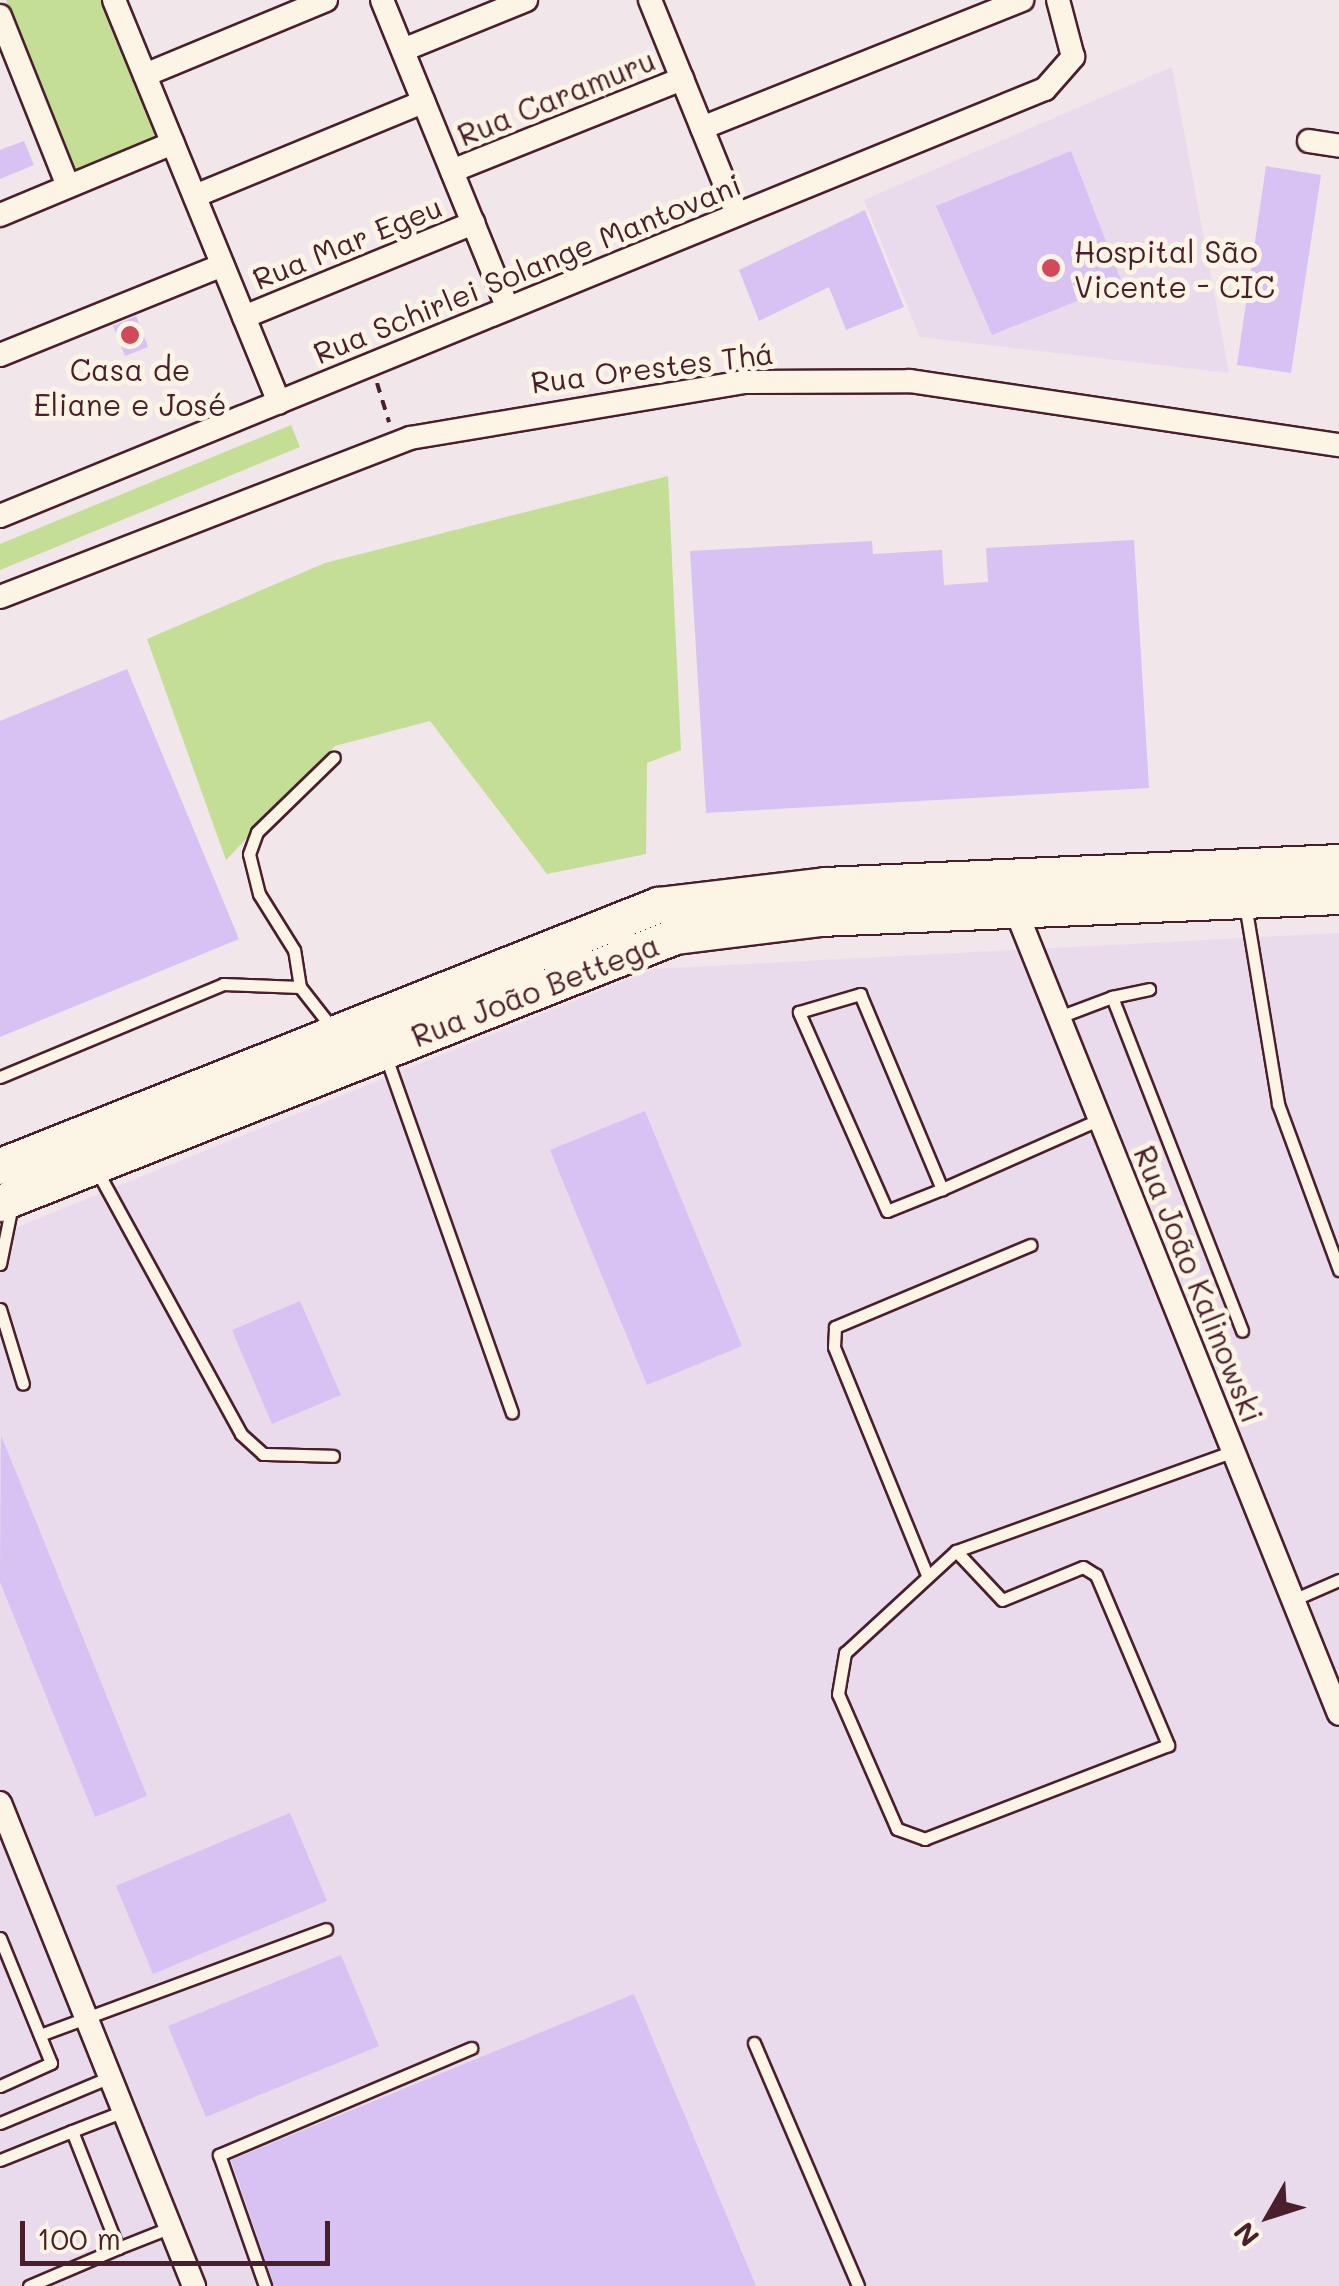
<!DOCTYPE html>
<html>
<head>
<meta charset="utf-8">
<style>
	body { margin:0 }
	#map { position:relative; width:1339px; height:2286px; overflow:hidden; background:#f1e6e9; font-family:Mali,sans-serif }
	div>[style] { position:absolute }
	.built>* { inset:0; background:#e9dbec }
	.green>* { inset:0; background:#c4de95 }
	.building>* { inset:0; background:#d7c2f3 }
	.path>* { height:4px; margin-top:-2px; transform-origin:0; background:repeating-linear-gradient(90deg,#4a1f2b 0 10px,transparent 0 18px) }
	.roads { filter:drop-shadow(2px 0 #4a1f2b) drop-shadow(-2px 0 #4a1f2b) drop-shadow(0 2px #4a1f2b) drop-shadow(0 -2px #4a1f2b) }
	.lane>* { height:11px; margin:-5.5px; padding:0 5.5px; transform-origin:5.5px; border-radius:5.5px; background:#fcf5e5 }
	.street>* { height:22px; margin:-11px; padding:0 11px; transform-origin:11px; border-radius:11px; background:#fcf5e5 }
	.primary>* { height:35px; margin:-17.5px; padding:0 17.5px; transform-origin:17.5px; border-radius:17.5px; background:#fcf5e5 }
	.dots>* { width:28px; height:28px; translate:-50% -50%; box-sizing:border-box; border:5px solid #fcf5e5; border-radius:50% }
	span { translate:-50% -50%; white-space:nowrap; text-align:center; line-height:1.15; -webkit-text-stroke:10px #fcf5e5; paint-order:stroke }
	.street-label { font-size:30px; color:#4a1f2b }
	.poi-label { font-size:30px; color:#4a1f2b }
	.left { translate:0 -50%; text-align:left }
	.north { position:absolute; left:1219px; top:2166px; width:100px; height:100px; -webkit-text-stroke:8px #fcf5e5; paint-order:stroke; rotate:231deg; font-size:28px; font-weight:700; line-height:40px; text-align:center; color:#4a1f2b }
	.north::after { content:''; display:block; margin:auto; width:35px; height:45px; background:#4a1f2b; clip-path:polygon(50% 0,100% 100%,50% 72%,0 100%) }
	.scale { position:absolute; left:20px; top:2221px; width:310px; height:45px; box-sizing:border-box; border:5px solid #4a1f2b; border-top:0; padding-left:12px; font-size:30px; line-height:35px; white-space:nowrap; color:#4a1f2b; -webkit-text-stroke:8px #fcf5e5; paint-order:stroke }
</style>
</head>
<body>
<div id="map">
	<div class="built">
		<i style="clip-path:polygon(1172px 67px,1229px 373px,920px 337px,864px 200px)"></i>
		<i style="clip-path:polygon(1339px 933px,1339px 2286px,0 2286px,0 1234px,653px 969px)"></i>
	</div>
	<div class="green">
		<i style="clip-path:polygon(6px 0,106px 0,162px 140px,76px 174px)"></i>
		<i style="clip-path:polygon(291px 425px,300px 447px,0 570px,0 544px)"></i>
		<i style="clip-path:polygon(668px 476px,681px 750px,647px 763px,646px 854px,547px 874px,430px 721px,335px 746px,226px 860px,147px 639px,325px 563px)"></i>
	</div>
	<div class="building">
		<i style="clip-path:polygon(24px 141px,34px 165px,0 179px,0 150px)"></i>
		<i style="clip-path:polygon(1071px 151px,1122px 283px,992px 335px,936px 206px)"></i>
		<i style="clip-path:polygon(1266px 166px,1321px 175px,1291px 373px,1237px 365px)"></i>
		<i style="clip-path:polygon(865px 210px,904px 307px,846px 330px,829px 287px,759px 321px,739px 270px)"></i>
		<i style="clip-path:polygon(136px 316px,148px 347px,125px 356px,113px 326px)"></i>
		<i style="clip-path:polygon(1134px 540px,1149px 788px,706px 813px,690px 551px,872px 541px,873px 554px,942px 550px,944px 585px,988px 582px,986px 548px)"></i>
		<i style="clip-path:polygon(127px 669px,239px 939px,0 1037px,0 721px)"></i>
		<i style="clip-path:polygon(645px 1111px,742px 1346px,647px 1385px,550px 1150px)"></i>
		<i style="clip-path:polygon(300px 1301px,341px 1395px,272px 1424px,232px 1330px)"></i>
		<i style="clip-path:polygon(1px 1435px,147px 1796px,95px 1817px,0 1582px)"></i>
		<i style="clip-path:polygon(290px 1813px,327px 1901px,153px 1974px,116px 1886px)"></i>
		<i style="clip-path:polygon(341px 1955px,379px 2046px,206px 2117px,168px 2026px)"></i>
		<i style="clip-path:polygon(634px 1994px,756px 2286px,274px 2286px,231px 2160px)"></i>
	</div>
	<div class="path">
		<i style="left:377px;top:383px;width:41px;rotate:72.9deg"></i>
	</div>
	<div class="roads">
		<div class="lane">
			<i style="left:1245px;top:904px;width:203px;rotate:80.6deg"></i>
			<i style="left:1278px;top:1104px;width:177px;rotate:69.8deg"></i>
			<i style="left:300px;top:987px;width:37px;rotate:-99deg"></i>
			<i style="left:294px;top:950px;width:66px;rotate:-122deg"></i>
			<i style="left:259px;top:894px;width:41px;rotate:-104deg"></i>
			<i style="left:249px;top:854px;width:23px;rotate:-70deg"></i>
			<i style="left:257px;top:832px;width:107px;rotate:-44.2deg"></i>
			<i style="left:1112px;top:997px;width:38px;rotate:-12deg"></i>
			<i style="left:1059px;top:1017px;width:57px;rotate:-20.7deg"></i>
			<i style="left:1112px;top:997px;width:358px;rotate:68.7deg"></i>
			<i style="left:386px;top:1057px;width:377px;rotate:70.5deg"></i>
			<i style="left:0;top:1077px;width:242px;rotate:-22.6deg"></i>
			<i style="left:223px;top:984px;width:77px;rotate:2.2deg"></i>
			<i style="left:300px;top:987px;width:52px;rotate:52deg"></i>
			<i style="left:96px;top:1169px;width:302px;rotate:61.3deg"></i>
			<i style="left:241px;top:1434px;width:30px;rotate:42deg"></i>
			<i style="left:263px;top:1454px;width:70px;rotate:1.6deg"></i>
			<i style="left:942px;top:1189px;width:59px;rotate:158.2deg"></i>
			<i style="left:887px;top:1211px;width:218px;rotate:-113.9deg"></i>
			<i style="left:799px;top:1012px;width:64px;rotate:-16.4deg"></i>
			<i style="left:860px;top:994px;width:212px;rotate:67.2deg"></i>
			<i style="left:942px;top:1189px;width:173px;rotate:-23.9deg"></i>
			<i style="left:0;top:1264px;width:60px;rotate:-78.5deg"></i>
			<i style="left:0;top:1309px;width:78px;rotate:73deg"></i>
			<i style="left:956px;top:1551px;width:67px;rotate:46.8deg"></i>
			<i style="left:1002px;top:1600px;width:87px;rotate:-22.2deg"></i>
			<i style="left:1083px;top:1567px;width:15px;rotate:32deg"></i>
			<i style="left:1096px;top:1575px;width:185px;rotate:67deg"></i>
			<i style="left:1168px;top:1745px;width:261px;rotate:158.9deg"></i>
			<i style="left:925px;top:1839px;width:30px;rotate:-160deg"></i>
			<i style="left:897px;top:1829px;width:147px;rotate:-113.6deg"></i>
			<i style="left:838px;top:1694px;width:42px;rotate:-80.3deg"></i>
			<i style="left:845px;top:1653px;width:151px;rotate:-42.6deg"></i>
			<i style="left:956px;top:1551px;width:295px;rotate:-19.8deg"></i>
			<i style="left:927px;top:1575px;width:246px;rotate:-112.2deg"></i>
			<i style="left:834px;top:1347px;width:20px;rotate:-87deg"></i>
			<i style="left:835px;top:1327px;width:212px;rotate:-22.8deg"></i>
			<i style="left:1293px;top:1600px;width:50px;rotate:-23.5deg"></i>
			<i style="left:0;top:1938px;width:135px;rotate:67.8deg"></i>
			<i style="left:51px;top:2063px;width:56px;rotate:155.7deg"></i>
			<i style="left:40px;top:2035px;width:305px;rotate:-20.3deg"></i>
			<i style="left:754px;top:2043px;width:264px;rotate:66.8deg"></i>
			<i style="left:124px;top:2111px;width:56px;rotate:159deg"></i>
			<i style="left:72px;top:2131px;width:126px;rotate:68.5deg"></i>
			<i style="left:118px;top:2248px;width:57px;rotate:-21.6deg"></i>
			<i style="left:0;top:2123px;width:119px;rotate:-22.7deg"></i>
			<i style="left:0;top:2160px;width:78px;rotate:-21.9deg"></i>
			<i style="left:29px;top:2286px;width:97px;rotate:-23.1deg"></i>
			<i style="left:265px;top:2286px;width:139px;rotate:-109.3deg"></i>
			<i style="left:219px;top:2155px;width:274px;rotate:-23deg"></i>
		</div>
		<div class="street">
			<i style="left:114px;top:0;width:435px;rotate:67.7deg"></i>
			<i style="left:382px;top:0;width:333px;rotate:67.8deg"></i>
			<i style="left:650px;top:0;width:231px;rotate:67.9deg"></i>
			<i style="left:0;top:16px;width:183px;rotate:68.2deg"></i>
			<i style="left:403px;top:50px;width:133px;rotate:-22.1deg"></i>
			<i style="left:145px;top:75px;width:196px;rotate:-22.5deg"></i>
			<i style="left:702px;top:128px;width:345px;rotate:-21.8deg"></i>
			<i style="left:1309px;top:141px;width:30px;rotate:9deg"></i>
			<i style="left:452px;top:171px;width:248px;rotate:-21.8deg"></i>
			<i style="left:195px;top:196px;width:247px;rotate:-22.4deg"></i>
			<i style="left:0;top:215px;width:187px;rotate:-22.6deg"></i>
			<i style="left:244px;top:317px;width:248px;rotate:-22.3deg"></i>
			<i style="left:0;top:355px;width:240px;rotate:-22deg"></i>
			<i style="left:0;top:516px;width:1129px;rotate:-22.23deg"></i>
			<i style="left:1045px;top:89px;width:43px;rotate:-48.8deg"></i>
			<i style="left:1073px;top:57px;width:59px;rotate:-104.7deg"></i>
			<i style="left:0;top:597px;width:440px;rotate:-21.2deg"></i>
			<i style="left:410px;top:438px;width:341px;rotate:-9.5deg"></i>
			<i style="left:746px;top:382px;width:164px;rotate:-0.3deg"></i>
			<i style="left:910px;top:381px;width:434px;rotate:8.5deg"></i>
			<i style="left:1012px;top:901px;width:876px;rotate:68.09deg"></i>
			<i style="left:0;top:1803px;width:521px;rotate:68.12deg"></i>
		</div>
		<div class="primary">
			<i style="left:0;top:1166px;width:708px;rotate:-21.64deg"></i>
			<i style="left:658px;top:905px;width:168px;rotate:-6.8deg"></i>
			<i style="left:825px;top:885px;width:515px;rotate:-2.56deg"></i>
			<i style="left:0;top:1203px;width:726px;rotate:-21.58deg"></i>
			<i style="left:675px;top:936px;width:146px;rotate:-7.1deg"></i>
			<i style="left:820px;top:918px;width:519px;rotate:-2.43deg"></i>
		</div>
	</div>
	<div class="dots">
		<i style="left:1051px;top:268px;background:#d1495b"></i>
		<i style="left:130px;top:335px;background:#d1495b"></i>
	</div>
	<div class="street-label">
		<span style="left:556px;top:97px;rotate:-22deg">Rua Caramuru</span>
		<span style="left:347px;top:242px;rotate:-22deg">Rua Mar Egeu</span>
		<span style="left:527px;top:268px;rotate:-22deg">Rua Schirlei Solange Mantovani</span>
		<span style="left:652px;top:367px;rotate:-7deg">Rua Orestes Thá</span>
		<span style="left:535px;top:990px;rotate:-21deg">Rua João Bettega</span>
		<span style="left:1199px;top:1284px;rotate:68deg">Rua João Kalinowski</span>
	</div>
	<div class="poi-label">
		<span class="left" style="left:1074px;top:268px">Hospital São<br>Vicente - CIC</span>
		<span style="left:130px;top:386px">Casa de<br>Eliane e José</span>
	</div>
	<div class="north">N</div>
	<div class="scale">100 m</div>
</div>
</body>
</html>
